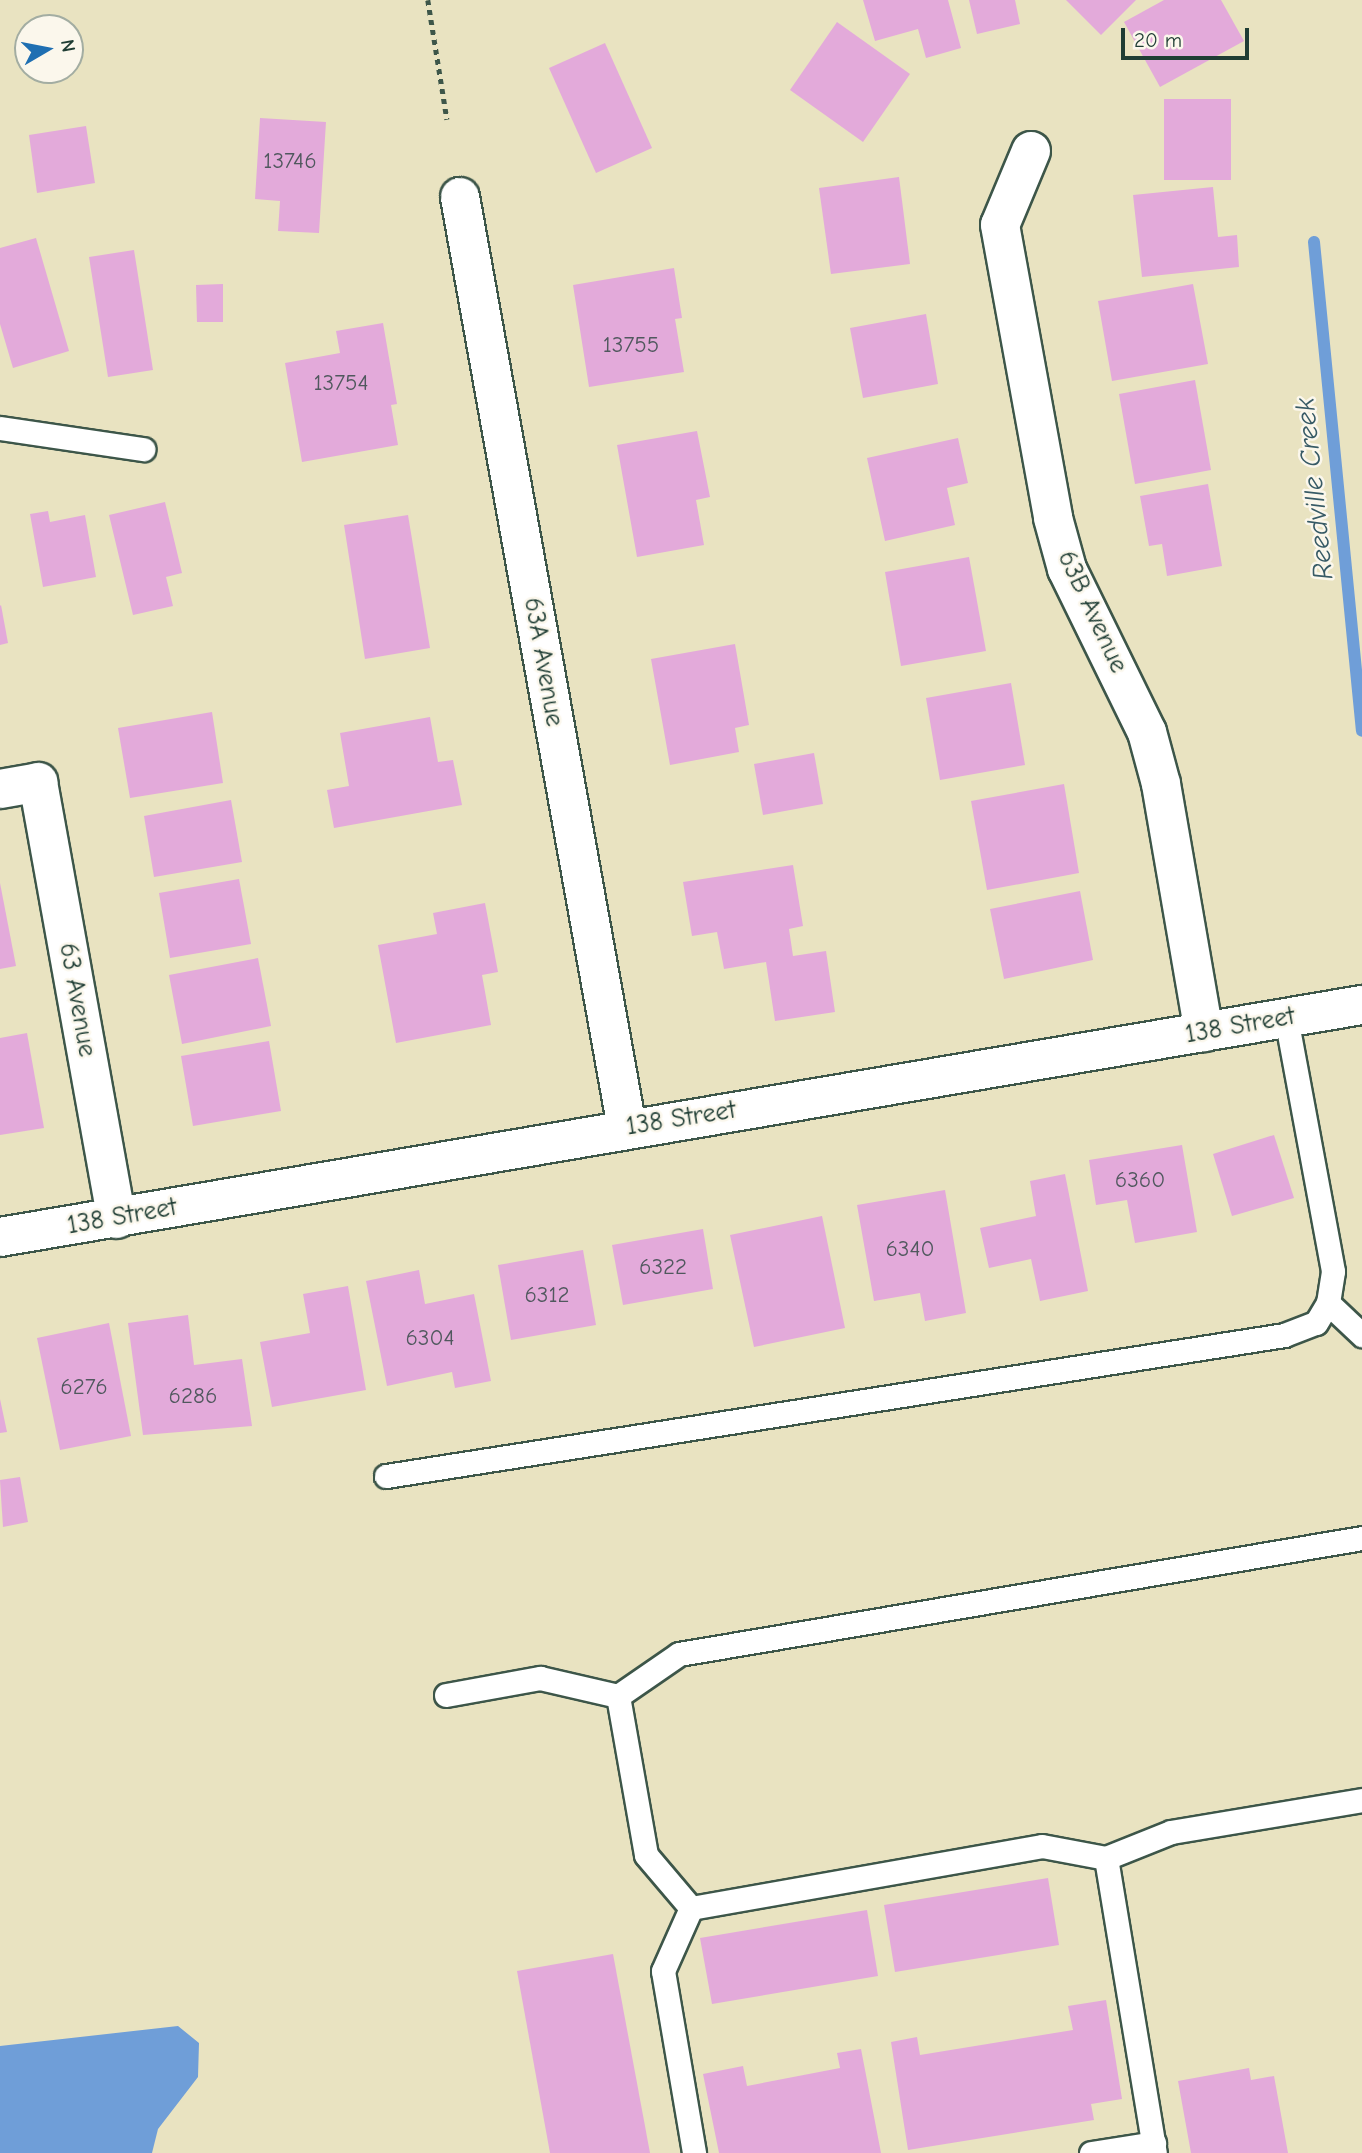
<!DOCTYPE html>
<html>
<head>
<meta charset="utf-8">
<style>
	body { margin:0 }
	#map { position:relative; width:1362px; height:2153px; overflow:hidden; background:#e9e3c1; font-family:"Comic Neue",sans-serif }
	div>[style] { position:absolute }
	.water>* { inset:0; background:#6f9ed8 }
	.stream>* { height:12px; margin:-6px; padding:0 6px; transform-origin:6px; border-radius:6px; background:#6f9ed8 }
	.building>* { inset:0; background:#e3aada }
	.path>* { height:4.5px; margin-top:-2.25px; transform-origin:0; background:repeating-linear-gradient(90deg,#3d5649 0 5px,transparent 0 10px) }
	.roads { filter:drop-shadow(2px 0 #3d5649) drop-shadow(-2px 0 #3d5649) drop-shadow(0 2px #3d5649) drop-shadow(0 -2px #3d5649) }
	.lane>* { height:23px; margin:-11.5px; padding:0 11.5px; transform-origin:11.5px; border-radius:11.5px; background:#fff }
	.street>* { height:38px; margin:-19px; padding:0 19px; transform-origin:19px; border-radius:19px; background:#fff }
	span { translate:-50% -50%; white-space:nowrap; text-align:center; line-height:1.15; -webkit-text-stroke:5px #fbf7ec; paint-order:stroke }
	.number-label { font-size:23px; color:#50585e }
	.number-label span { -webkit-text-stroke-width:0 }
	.street-label { font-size:26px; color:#1f3d34 }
	.water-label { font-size:28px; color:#375a65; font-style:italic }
	.north { position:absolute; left:14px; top:14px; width:70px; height:70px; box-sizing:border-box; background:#fbf7ec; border:2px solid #a3ada2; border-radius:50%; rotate:80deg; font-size:19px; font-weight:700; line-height:28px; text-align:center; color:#1f3d34 }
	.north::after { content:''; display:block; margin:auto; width:24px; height:32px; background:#1f6fb2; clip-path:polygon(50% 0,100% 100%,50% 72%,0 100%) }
	.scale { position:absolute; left:1121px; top:28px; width:128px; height:32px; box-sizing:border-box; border:4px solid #1f3d34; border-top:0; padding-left:9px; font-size:21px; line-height:24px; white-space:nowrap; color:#1f3d34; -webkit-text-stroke:5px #fbf7ec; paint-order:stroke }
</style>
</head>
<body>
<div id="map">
	<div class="water">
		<i style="clip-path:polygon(178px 2026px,199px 2043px,198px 2077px,158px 2129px,152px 2153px,0 2153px,0 2046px)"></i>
	</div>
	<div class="stream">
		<i style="left:1314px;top:242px;width:491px;rotate:84.4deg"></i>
	</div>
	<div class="building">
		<i style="clip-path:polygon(863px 0,948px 0,961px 48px,926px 58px,918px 29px,875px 41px)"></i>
		<i style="clip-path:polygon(969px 0,1015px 0,1020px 24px,977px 34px)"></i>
		<i style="clip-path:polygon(1066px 0,1136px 0,1101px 35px)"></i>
		<i style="clip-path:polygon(1164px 0,1221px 0,1244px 41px,1160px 87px,1124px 22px)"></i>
		<i style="clip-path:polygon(837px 22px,910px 74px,863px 142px,790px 90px)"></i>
		<i style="clip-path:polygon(605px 43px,652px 148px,596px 173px,549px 68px)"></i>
		<i style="clip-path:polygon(1164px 99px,1231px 99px,1231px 180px,1164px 180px)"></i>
		<i style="clip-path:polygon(260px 118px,326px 122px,319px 233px,278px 231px,280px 201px,255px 199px)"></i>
		<i style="clip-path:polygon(86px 126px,95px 183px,37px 193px,29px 135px)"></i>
		<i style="clip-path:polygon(899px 177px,910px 264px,831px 274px,819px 188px)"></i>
		<i style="clip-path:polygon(1213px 187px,1218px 237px,1237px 235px,1239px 267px,1142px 277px,1133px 195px)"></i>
		<i style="clip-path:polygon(36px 238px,69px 351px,13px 368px,0 324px,0 248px)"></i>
		<i style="clip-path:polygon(134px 250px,153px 370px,108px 377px,89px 257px)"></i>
		<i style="clip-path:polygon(674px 268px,682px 318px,675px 319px,684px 372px,589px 387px,573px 285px)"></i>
		<i style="clip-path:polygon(223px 284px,223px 322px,197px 322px,196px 285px)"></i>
		<i style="clip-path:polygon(1193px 284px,1208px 364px,1112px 381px,1098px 301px)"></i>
		<i style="clip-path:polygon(926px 314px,938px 384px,863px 398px,850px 328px)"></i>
		<i style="clip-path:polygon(383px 323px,397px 404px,391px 405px,398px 445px,302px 462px,285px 363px,340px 353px,336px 331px)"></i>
		<i style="clip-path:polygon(1195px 380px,1211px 470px,1135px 484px,1119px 394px)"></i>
		<i style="clip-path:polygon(697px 431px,710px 497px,696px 500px,704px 545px,637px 557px,617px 445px)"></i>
		<i style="clip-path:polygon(958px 438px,968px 483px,947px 488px,955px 525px,885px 541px,867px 458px)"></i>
		<i style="clip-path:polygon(1208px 484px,1222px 566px,1167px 576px,1162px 544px,1149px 546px,1140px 496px)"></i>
		<i style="clip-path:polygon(165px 502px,182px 573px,166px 577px,173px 606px,133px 615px,109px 515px)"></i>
		<i style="clip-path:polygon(48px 511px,50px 522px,85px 515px,96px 577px,43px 587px,30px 514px)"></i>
		<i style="clip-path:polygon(408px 515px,430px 648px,365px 659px,344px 525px)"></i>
		<i style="clip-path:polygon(969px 557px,986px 651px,901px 666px,885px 572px)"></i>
		<i style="clip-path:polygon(1px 605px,8px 643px,0 645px,0 606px)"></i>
		<i style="clip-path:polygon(735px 644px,749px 725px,735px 728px,739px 752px,670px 765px,651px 659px)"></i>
		<i style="clip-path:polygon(1011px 683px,1025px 765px,940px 780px,926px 698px)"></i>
		<i style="clip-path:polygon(212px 712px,223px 783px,130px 798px,118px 728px)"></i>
		<i style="clip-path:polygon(430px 717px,438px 762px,453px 760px,462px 805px,334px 828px,327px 790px,349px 786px,340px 733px)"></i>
		<i style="clip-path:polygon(814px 753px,823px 804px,763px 815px,754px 764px)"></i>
		<i style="clip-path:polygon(1064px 784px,1079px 873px,987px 890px,971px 801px)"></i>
		<i style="clip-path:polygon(231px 800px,242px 862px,154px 877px,144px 816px)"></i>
		<i style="clip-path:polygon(793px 865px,803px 926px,789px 929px,793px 956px,826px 951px,835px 1012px,775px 1021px,766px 962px,724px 969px,717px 932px,692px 936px,683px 882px)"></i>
		<i style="clip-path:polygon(239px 879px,251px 944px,170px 958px,159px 893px)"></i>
		<i style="clip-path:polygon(0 883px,16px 966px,0 969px)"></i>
		<i style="clip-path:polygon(1080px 891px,1093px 960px,1004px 979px,990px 909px)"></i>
		<i style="clip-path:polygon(485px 903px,498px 972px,482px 975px,491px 1025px,396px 1043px,378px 945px,437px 934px,433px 913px)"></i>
		<i style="clip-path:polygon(258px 958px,271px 1026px,182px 1044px,169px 975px)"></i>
		<i style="clip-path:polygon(27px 1033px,44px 1128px,0 1135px,0 1038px)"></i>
		<i style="clip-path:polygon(269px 1041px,281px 1111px,193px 1126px,181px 1056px)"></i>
		<i style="clip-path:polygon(1274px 1135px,1294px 1198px,1232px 1216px,1213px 1154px)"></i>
		<i style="clip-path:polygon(1182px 1145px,1197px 1232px,1135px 1243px,1127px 1200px,1096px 1205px,1089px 1160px)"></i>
		<i style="clip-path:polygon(1065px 1174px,1088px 1291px,1040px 1301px,1031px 1259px,989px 1268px,980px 1228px,1036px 1216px,1030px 1181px)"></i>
		<i style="clip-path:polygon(945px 1190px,966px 1313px,925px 1321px,920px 1293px,874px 1301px,857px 1205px)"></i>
		<i style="clip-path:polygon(822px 1216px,845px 1328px,754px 1347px,730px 1235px)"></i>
		<i style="clip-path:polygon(703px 1229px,713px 1289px,623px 1305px,612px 1245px)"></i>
		<i style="clip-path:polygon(583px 1250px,596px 1325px,511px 1340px,498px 1265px)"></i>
		<i style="clip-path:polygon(419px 1270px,425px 1304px,474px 1294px,491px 1381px,455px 1388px,452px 1372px,387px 1386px,366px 1281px)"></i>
		<i style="clip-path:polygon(348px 1286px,366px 1390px,272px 1407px,260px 1342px,310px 1333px,303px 1294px)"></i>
		<i style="clip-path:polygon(188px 1315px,194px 1365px,242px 1359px,252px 1426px,143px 1435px,128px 1323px)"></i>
		<i style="clip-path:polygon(109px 1323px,131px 1436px,60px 1450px,37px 1338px)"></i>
		<i style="clip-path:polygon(0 1399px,7px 1432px,0 1433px)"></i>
		<i style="clip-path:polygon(20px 1477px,28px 1522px,3px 1527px,0 1480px)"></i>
		<i style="clip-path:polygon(1048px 1878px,1059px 1945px,895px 1972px,884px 1905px)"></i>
		<i style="clip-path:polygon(867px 1910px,878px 1976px,712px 2004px,700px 1938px)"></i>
		<i style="clip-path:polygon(613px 1954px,650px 2153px,550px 2153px,517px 1971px)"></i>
		<i style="clip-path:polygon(1106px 2000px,1122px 2099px,1091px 2104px,1094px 2120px,908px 2150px,891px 2042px,917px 2037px,920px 2055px,1073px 2030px,1068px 2006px)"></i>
		<i style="clip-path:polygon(861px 2049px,881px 2153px,719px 2153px,703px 2074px,743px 2066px,747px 2086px,840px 2068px,837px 2053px)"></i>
		<i style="clip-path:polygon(1249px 2068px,1251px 2080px,1274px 2076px,1288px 2153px,1191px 2153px,1178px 2081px)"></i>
	</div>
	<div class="path">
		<i style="left:428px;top:0;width:121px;rotate:80.9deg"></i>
	</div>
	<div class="roads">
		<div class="lane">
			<i style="left:0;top:428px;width:145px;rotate:8.4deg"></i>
			<i style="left:1328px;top:1303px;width:47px;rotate:43.3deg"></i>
			<i style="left:386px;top:1476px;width:909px;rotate:-8.92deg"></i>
			<i style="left:1284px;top:1335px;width:34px;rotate:-21deg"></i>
			<i style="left:1316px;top:1323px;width:23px;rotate:-59deg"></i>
			<i style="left:1328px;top:1303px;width:32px;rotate:-81deg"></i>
			<i style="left:1333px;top:1271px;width:257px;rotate:-100.5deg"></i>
			<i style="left:446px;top:1695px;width:96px;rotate:-10.3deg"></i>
			<i style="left:540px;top:1678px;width:80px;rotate:13deg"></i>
			<i style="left:618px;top:1696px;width:74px;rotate:-34.5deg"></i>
			<i style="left:679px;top:1654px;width:693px;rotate:-9.64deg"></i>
			<i style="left:618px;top:1696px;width:161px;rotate:80deg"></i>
			<i style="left:646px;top:1855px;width:70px;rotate:49.7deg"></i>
			<i style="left:691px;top:1908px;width:69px;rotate:114deg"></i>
			<i style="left:663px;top:1971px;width:185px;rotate:80.3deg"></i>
			<i style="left:1106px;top:1858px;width:299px;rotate:80.6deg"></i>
			<i style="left:691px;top:1908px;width:356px;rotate:-10deg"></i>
			<i style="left:1042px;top:1846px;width:65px;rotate:10.6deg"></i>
			<i style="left:1106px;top:1858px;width:70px;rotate:-21.8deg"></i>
			<i style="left:1171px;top:1832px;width:194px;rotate:-9.5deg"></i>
			<i style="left:1091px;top:2153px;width:64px;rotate:-9deg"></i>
		</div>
		<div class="street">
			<i style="left:1031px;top:151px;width:80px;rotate:112.7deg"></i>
			<i style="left:1000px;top:225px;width:298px;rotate:79.7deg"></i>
			<i style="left:1053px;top:518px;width:53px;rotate:74.6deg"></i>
			<i style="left:1067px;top:569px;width:182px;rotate:63.9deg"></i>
			<i style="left:1147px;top:732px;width:54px;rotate:74.9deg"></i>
			<i style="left:1161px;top:784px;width:252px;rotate:80.2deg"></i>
			<i style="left:460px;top:197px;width:946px;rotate:79.83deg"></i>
			<i style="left:0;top:789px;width:39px;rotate:-10deg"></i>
			<i style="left:38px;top:782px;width:444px;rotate:79.8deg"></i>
			<i style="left:0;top:1237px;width:1382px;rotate:-9.67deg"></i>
		</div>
	</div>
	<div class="number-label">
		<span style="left:290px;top:161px">13746</span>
		<span style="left:631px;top:345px">13755</span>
		<span style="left:341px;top:383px">13754</span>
		<span style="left:1140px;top:1180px">6360</span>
		<span style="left:910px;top:1249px">6340</span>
		<span style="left:663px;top:1267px">6322</span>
		<span style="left:547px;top:1295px">6312</span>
		<span style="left:430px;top:1338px">6304</span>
		<span style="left:84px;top:1387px">6276</span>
		<span style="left:193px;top:1396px">6286</span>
	</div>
	<div class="street-label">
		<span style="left:1092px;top:612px;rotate:65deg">63B Avenue</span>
		<span style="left:543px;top:662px;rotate:80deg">63A Avenue</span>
		<span style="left:77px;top:1000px;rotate:80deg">63 Avenue</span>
		<span style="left:1240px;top:1026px;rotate:-10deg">138 Street</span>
		<span style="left:681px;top:1119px;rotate:-9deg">138 Street</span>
		<span style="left:122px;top:1217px;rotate:-10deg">138 Street</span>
	</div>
	<div class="water-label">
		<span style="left:1314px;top:489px;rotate:-96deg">Reedville Creek</span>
	</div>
	<div class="north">N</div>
	<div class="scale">20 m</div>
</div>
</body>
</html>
